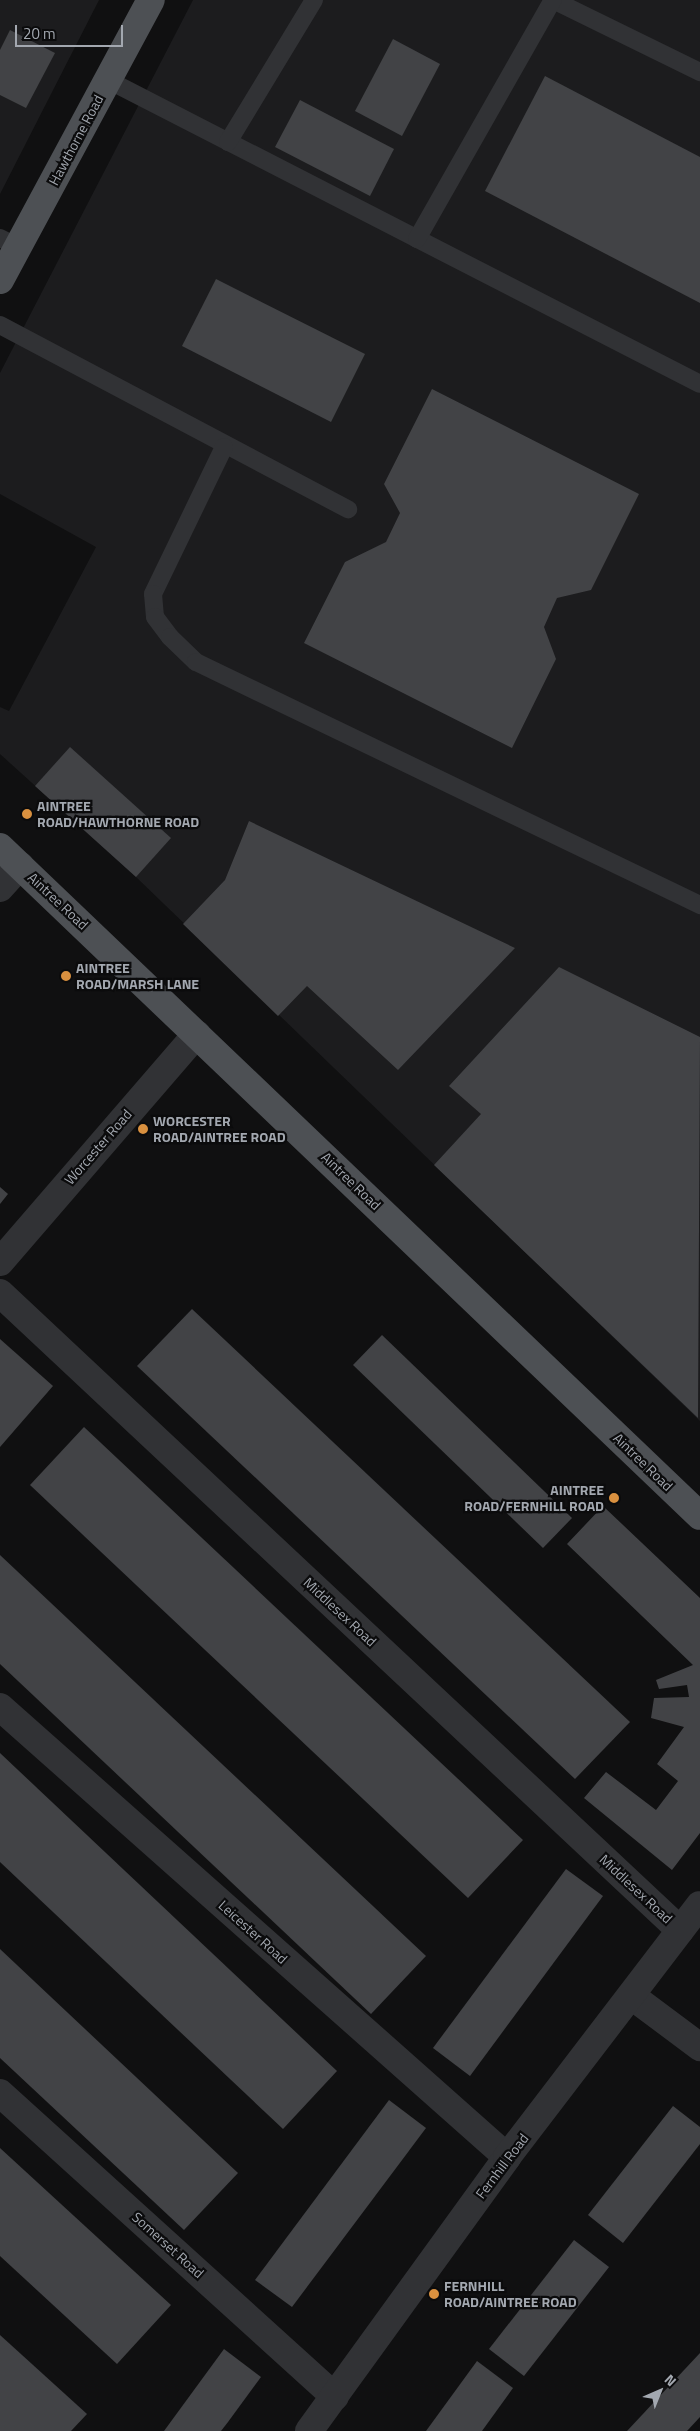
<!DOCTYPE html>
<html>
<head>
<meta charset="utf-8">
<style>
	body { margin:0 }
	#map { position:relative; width:700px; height:2431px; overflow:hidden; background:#101011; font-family:"Titillium Web",sans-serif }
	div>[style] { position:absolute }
	.built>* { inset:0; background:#1c1c1e }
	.building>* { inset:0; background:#424346 }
	.service>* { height:18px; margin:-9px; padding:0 9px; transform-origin:9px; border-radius:9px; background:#313235 }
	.minor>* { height:28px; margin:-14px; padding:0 14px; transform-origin:14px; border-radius:14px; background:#313235 }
	.primary>* { height:28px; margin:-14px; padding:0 14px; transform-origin:14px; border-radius:14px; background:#4d5054 }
	.dots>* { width:14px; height:14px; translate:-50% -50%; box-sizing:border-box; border:2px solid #0b0b0c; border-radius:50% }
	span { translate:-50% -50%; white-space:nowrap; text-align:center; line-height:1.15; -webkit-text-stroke:4.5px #0b0b0c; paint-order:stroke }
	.street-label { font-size:14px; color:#a3a8b0 }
	.poi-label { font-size:14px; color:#a3a8b0; font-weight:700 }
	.left { translate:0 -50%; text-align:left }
	.right { translate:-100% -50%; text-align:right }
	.north { position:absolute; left:635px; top:2366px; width:50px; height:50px; -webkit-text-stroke:4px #0b0b0c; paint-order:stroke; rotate:44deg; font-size:14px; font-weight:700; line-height:20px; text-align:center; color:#a3a8b0 }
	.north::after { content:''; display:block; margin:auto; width:18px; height:22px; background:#a3a8b0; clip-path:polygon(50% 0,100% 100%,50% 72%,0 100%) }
	.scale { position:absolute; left:15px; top:25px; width:108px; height:22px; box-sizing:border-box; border:2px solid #a3a8b0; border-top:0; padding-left:6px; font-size:15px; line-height:18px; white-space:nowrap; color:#a3a8b0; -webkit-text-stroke:4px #0b0b0c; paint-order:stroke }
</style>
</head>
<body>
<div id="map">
	<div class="built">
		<i style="clip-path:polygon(0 0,99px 0,0 194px)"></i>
		<i style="clip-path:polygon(193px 0,700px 0,700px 1421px,136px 877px,0 754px,0 707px,9px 711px,96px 547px,0 494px,0 373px)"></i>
	</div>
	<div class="building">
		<i style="clip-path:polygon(10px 30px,55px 53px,26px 108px,0 95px,0 50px)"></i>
		<i style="clip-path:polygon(393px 39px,440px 64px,402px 136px,355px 111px)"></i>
		<i style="clip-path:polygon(545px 76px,700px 157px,700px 303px,485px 191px)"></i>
		<i style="clip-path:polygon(300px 100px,394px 149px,370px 196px,275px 147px)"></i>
		<i style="clip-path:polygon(216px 279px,365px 354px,331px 422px,182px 346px)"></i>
		<i style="clip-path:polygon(432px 389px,639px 494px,591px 590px,557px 598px,544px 627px,556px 659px,512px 748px,304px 643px,345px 562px,386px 542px,400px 513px,384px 484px)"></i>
		<i style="clip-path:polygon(70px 747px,171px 838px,136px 877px,35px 786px)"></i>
		<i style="clip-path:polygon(249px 821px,515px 948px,398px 1070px,307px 986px,278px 1016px,183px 924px,225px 880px)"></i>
		<i style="clip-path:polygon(559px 967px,700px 1037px,698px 1418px,434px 1165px,481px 1114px,449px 1086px)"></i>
		<i style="clip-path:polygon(0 1187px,8px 1194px,0 1204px)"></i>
		<i style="clip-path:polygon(192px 1309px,630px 1722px,575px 1779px,137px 1366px)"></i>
		<i style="clip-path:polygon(382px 1335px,572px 1518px,543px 1548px,353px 1365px)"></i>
		<i style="clip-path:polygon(0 1339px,53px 1386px,0 1447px)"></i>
		<i style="clip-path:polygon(84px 1427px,523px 1840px,468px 1898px,30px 1485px)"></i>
		<i style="clip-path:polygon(603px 1506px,700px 1598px,700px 1833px,672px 1870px,584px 1798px,606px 1772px,656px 1810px,678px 1781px,657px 1764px,684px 1727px,651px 1718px,654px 1698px,689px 1697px,687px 1685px,659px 1689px,656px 1680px,693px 1665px,567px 1544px)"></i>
		<i style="clip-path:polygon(0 1555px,426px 1956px,371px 2014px,0 1664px)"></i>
		<i style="clip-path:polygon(0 1753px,337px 2071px,283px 2129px,0 1862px)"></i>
		<i style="clip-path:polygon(566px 1869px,603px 1896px,470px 2076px,433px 2048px)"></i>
		<i style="clip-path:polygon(0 1949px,238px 2173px,184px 2230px,0 2058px)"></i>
		<i style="clip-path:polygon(389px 2100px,426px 2128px,292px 2307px,255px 2280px)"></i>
		<i style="clip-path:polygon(673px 2106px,700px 2127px,700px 2144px,623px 2243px,588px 2215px)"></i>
		<i style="clip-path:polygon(0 2148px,171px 2305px,117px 2364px,0 2256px)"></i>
		<i style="clip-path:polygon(574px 2240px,609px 2267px,524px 2376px,489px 2349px)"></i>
		<i style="clip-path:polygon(0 2335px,87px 2414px,71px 2431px,0 2431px)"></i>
		<i style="clip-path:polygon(224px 2349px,261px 2377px,228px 2422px,221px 2431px,164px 2431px)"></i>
		<i style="clip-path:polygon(700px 2353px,700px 2417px,687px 2431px,627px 2431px)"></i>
		<i style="clip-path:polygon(477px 2361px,513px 2388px,482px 2431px,426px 2431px)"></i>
	</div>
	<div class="service">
		<i style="left:553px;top:0;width:164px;rotate:26.1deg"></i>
		<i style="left:108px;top:80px;width:665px;rotate:27.18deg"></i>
		<i style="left:228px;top:142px;width:166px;rotate:-58.8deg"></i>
		<i style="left:0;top:238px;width:20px;rotate:27deg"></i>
		<i style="left:417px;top:239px;width:275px;rotate:-60.4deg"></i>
		<i style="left:0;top:325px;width:394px;rotate:27.9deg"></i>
		<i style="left:224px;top:447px;width:163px;rotate:115.8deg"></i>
		<i style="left:153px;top:594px;width:23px;rotate:85deg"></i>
		<i style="left:155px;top:617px;width:25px;rotate:53deg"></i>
		<i style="left:170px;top:637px;width:36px;rotate:44deg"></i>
		<i style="left:196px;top:662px;width:560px;rotate:25.74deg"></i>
	</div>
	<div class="minor">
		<i style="left:0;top:888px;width:30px;rotate:-48deg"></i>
		<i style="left:0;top:1262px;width:301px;rotate:-49.2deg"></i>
		<i style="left:0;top:1293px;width:932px;rotate:43.13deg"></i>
		<i style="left:0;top:1707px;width:678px;rotate:41.59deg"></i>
		<i style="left:633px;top:1997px;width:84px;rotate:36.7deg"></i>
		<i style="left:0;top:2093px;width:452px;rotate:42.2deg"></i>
		<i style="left:309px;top:2431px;width:338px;rotate:-54.1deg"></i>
		<i style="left:507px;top:2157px;width:317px;rotate:-52.6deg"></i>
	</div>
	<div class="primary">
		<i style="left:0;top:280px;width:318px;rotate:-61.7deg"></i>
		<i style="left:0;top:847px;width:968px;rotate:43.7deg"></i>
	</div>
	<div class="dots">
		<i style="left:27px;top:814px;background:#d9903f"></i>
		<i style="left:66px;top:976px;background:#d9903f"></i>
		<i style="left:143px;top:1129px;background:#d9903f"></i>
		<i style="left:614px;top:1498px;background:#d9903f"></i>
		<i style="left:434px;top:2294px;background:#d9903f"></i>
	</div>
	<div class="street-label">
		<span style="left:76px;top:140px;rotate:-62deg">Hawthorne Road</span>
		<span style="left:58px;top:901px;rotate:43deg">Aintree Road</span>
		<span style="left:98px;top:1147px;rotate:-49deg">Worcester Road</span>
		<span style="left:351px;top:1181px;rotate:44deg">Aintree Road</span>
		<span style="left:643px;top:1462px;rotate:44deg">Aintree Road</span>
		<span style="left:340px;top:1612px;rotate:43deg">Middlesex Road</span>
		<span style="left:636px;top:1889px;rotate:43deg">Middlesex Road</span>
		<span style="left:253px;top:1932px;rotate:42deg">Leicester Road</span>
		<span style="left:502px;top:2166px;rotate:-53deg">Fernhill Road</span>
		<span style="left:168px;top:2245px;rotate:42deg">Somerset Road</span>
	</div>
	<div class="poi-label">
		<span class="left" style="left:37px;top:814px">AINTREE<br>ROAD/HAWTHORNE ROAD</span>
		<span class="left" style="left:76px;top:976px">AINTREE<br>ROAD/MARSH LANE</span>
		<span class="left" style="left:153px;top:1129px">WORCESTER<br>ROAD/AINTREE ROAD</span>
		<span class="right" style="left:604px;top:1498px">AINTREE<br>ROAD/FERNHILL ROAD</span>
		<span class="left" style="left:444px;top:2294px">FERNHILL<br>ROAD/AINTREE ROAD</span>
	</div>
	<div class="north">N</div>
	<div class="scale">20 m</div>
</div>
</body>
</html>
